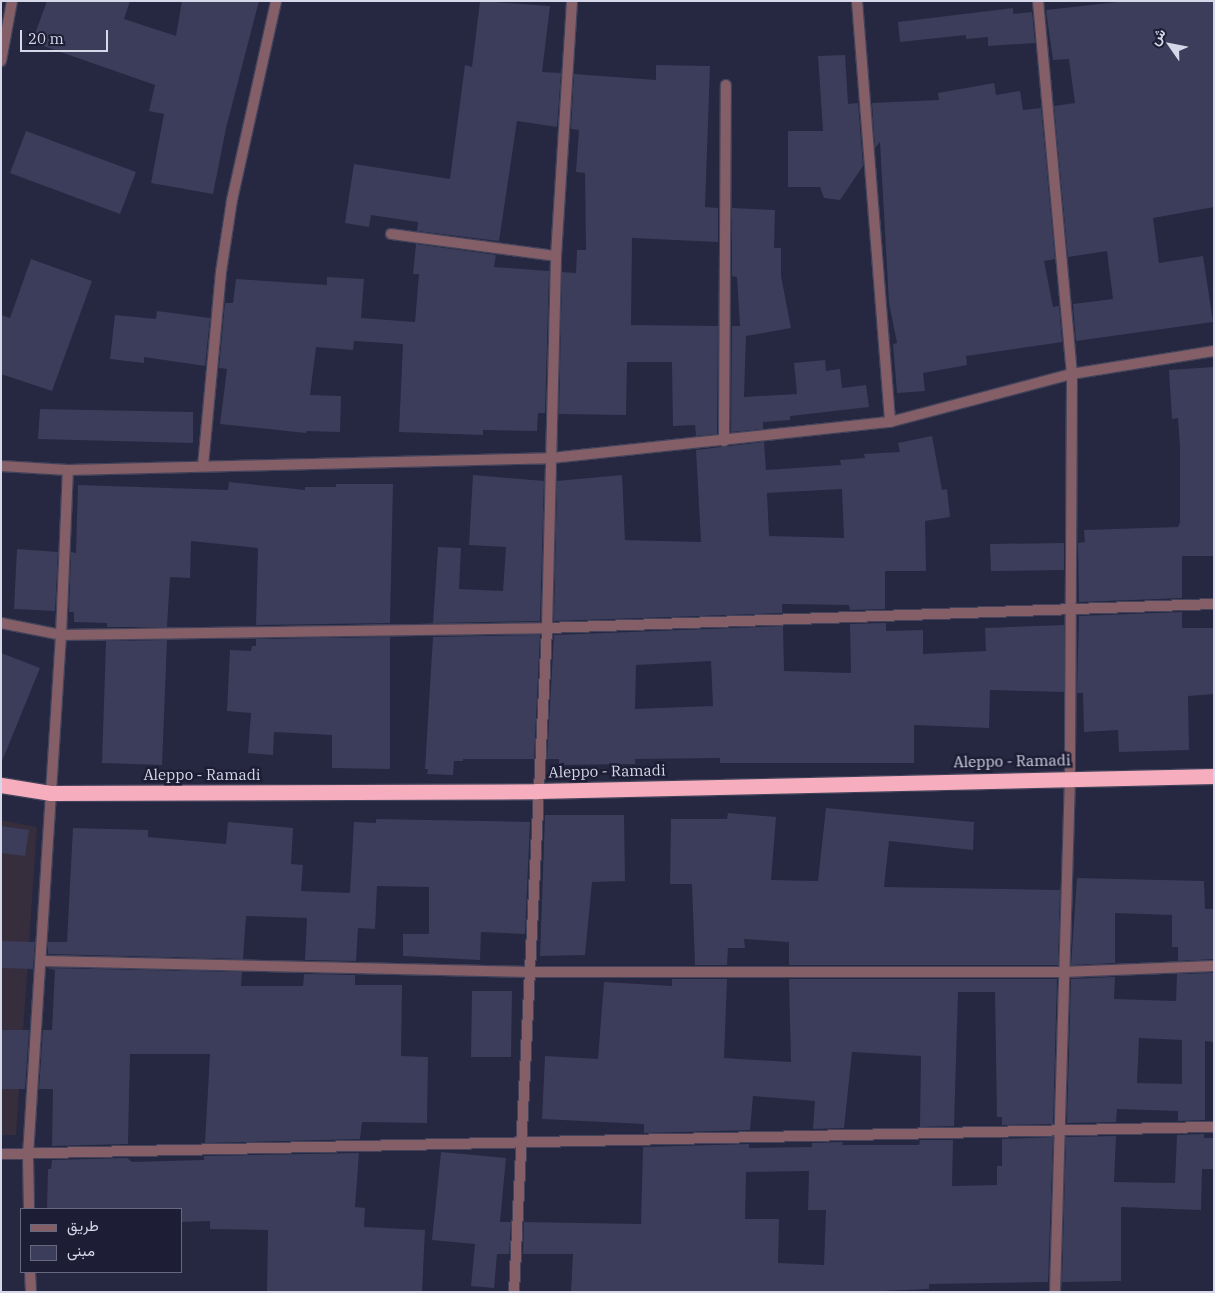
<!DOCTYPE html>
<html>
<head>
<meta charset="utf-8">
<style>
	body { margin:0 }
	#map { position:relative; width:1215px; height:1293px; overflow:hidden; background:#262740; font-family:"IBM Plex Serif",Vazirmatn,serif }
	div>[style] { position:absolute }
	.education>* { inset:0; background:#362d3d }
	.building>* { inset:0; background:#3c3d5a }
	.roads { filter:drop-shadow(1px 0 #42435b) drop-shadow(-1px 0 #42435b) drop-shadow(0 1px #42435b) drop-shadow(0 -1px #42435b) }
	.street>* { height:10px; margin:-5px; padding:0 5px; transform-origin:5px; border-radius:5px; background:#845f67 }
	.highway>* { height:15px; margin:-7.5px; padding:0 7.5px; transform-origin:7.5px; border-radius:7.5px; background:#f6aebe }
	span { translate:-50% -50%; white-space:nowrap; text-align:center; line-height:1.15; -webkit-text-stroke:5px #1d1d36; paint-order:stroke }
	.street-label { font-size:15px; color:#d6d7e8 }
	.frame { position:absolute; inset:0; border:2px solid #d6d7e8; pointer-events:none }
	.legend { position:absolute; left:20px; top:1208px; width:162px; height:65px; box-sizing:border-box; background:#1d1d36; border:1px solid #67677d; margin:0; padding:6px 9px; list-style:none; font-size:15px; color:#d6d7e8 }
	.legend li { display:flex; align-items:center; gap:10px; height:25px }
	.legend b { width:25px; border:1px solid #67677d }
	.north { position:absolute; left:1145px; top:20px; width:50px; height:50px; -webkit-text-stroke:4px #1d1d36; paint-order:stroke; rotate:303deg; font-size:14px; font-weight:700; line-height:20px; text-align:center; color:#d6d7e8 }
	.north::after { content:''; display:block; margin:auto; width:18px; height:22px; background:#d6d7e8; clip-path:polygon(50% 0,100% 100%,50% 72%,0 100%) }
	.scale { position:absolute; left:20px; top:30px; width:88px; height:22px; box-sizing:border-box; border:2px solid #d6d7e8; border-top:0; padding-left:6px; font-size:15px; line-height:18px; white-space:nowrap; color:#d6d7e8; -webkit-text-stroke:4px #1d1d36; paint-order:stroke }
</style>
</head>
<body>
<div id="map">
	<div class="education">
		<i style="clip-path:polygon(1px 820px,37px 827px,16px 1135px,1px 1135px)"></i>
	</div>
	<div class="building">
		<i style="clip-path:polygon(47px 1px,130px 1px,124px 19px,176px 36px,182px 1px,259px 1px,226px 128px,213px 194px,151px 183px,164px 114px,149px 111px,155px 85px,32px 42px)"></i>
		<i style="clip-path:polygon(480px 1px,550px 6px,542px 72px,561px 73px,557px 127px,517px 121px,499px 241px,417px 231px,418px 222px,371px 215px,369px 227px,345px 223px,354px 164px,450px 179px,465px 65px,472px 67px)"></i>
		<i style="clip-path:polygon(1127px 1px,1214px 1px,1214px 207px,1153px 218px,1159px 263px,1203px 256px,1213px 322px,1076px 341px,1073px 304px,1113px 299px,1107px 251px,1068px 257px,1054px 106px,1075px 103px,1069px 59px,1053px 60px,1046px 10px)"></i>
		<i style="clip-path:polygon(1013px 8px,1013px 14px,1032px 12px,1035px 43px,988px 46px,988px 37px,966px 39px,966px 35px,900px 42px,898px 22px)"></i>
		<i style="clip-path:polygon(845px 55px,848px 104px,858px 103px,863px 166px,840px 200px,824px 198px,820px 187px,788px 187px,788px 131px,823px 131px,818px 56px)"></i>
		<i style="clip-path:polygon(656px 65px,710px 66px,705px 207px,718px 208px,718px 242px,632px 238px,631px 325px,718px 326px,717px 434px,696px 436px,695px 425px,673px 426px,672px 362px,627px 362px,626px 415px,559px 414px,562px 272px,576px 273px,577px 250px,586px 250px,585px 173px,576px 172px,579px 130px,571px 129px,574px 74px,656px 80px)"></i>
		<i style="clip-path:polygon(994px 83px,996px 95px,1020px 91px,1023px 110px,1041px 108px,1055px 259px,1044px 261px,1053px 307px,1059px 306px,1062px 342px,966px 356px,967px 365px,923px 373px,925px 391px,897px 393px,893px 344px,897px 343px,889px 303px,880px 142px,875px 148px,872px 103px,939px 100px,938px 93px)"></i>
		<i style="clip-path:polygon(26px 131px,136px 172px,120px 214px,10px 173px)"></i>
		<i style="clip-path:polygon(732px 208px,775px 210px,774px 248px,781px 248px,781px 276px,791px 328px,746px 336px,744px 397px,797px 394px,794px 363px,825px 360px,826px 371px,840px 369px,842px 388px,866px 385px,869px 407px,790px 416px,790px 420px,763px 422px,763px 429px,731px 432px,732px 326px,740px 326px,737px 277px,732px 276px)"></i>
		<i style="clip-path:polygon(416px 244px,496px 255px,494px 267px,549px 271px,545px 413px,538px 413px,537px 431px,483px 430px,483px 435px,399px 432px,403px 344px,354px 341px,353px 350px,316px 347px,310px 395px,341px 396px,340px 432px,306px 431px,306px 433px,220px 424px,227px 369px,219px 368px,225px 303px,233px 303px,236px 279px,327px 285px,327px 277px,364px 279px,361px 318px,415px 322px,419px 274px,413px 274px)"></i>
		<i style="clip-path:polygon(31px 259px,92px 281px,52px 391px,1px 374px,1px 315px,10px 318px)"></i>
		<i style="clip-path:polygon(157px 311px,210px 318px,205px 366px,144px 357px,144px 363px,110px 359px,115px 315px,156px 319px)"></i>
		<i style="clip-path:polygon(1214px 367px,1214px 556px,1182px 556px,1182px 598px,1079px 602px,1078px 543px,1085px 542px,1084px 530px,1178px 527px,1180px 523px,1180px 447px,1178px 418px,1172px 419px,1169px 370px)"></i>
		<i style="clip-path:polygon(40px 409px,193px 412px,193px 443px,38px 439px)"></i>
		<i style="clip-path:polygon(evenodd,932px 436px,942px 490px,947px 489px,950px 517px,925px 521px,926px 571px,885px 571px,885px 609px,850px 610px,849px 605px,782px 604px,782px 613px,554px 621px,557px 481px,622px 475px,625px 540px,701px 542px,696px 450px,764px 442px,766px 470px,841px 465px,840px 460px,865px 458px,864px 454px,900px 452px,898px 443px,932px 436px,842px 489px,844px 538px,769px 536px,767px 493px,842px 489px)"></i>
		<i style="clip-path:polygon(473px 475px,544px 481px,540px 621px,433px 623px,438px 547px,461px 548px,459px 589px,503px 591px,506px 547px,469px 545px)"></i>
		<i style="clip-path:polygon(229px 482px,305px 490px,305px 487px,336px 487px,336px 484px,393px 484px,390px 623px,256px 625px,258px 548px,191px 541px,190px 578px,170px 577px,167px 627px,107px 627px,107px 623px,74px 622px,74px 612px,69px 612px,71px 552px,76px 553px,78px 485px,228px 490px)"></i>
		<i style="clip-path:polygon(1064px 543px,1064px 570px,991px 571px,990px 544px)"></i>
		<i style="clip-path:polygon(17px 549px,58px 552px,55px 611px,14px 609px)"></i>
		<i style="clip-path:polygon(1182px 612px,1182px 628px,1214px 628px,1214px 694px,1188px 696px,1189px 750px,1119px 752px,1118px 730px,1084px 732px,1083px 693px,1077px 693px,1079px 616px)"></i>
		<i style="clip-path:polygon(evenodd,886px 623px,886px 631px,923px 630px,923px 654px,986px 651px,985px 628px,1064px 625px,1064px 692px,990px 690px,989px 728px,914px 725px,914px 763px,720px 763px,720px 758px,635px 759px,635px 764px,559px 765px,559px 759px,547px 759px,554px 635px,783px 626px,784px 671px,851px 673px,850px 624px,886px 623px,711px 661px,713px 706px,635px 709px,636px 665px,711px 661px)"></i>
		<i style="clip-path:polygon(540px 635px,534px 759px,463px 759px,463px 761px,454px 761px,453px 775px,427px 774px,428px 769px,425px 769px,433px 637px)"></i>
		<i style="clip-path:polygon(390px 637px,390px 769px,332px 768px,332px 735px,274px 732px,273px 755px,248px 753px,251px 713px,227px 711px,230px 650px,251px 651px,252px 646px,256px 646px,256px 639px)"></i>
		<i style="clip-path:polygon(167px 640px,162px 765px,102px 763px,106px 641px)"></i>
		<i style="clip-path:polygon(1px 653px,40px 668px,2px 761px,1px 761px)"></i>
		<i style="clip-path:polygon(826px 808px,974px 822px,973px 850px,889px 841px,884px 887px,1060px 890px,1058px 965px,789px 965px,789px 942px,744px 939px,745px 948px,728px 948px,727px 965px,695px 965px,692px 884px,670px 884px,671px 819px,727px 819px,728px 813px,776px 817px,771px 880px,818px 881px)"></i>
		<i style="clip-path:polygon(545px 815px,624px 815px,625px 881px,592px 882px,585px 955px,540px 956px)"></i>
		<i style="clip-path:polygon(376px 819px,530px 822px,525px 934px,481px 932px,480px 960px,403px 956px,403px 934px,429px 934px,429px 887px,377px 886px,375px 929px,358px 928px,356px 961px,305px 960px,307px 918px,246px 916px,243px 959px,48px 954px,48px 942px,67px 942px,73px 828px,148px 830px,148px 837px,226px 844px,228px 822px,293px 828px,291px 864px,303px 865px,301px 891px,350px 893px,354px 822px,376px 823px)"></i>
		<i style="clip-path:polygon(1px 826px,29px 830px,25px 856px,1px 853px)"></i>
		<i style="clip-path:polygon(1077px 878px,1204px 881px,1205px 909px,1214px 909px,1214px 959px,1178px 961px,1178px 947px,1172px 947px,1172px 915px,1115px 913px,1115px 963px,1071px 965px)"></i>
		<i style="clip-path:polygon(2px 941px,35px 942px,33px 969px,2px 968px)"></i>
		<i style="clip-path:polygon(47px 968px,242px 972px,241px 986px,303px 986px,304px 974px,355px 975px,355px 985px,402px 985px,401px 1056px,428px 1057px,427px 1123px,362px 1122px,360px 1139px,205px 1143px,210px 1054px,130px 1054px,128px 1144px,52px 1146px,53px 1089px,39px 1089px,43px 1030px,52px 1030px,55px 970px)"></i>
		<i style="clip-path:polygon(evenodd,1214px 973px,1214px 1042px,1205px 1041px,1205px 1120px,1178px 1121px,1178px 1111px,1117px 1109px,1116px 1122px,1067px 1123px,1071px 979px,1115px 977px,1114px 999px,1176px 1001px,1177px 974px,1214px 973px,1139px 1038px,1182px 1040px,1182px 1084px,1137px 1083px,1139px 1038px)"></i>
		<i style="clip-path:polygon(672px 979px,727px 979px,724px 1058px,791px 1062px,789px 979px,1057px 979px,1053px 1124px,1002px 1125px,1002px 1117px,997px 1117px,995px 992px,958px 992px,954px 1126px,920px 1127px,921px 1056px,852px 1052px,844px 1128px,813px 1129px,815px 1101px,753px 1096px,750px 1130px,644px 1133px,644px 1124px,542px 1119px,545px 1056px,598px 1059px,604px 982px,672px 986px)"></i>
		<i style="clip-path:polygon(472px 991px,512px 991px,511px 1057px,471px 1057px)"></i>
		<i style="clip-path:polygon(1px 1030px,29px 1030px,25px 1089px,1px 1089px)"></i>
		<i style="clip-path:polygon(1204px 1134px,1204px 1138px,1214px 1138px,1214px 1169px,1202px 1169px,1201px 1210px,1121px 1207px,1121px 1281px,1062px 1282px,1066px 1137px,1116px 1136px,1114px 1182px,1175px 1183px,1177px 1135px)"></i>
		<i style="clip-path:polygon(evenodd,1053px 1137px,1048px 1282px,929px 1284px,929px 1289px,881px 1291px,571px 1292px,573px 1254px,523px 1254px,524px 1222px,641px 1224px,643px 1147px,749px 1144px,749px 1148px,812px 1147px,812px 1143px,843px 1142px,842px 1145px,919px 1145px,920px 1140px,953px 1140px,952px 1186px,997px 1185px,997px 1166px,1002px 1166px,1002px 1139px,1053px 1137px,809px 1171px,808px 1210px,826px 1210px,824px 1265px,778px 1263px,779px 1219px,745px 1219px,746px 1172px,809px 1171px)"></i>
		<i style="clip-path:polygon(441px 1152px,506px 1158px,500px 1222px,511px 1222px,509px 1254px,497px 1254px,494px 1288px,471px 1286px,475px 1244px,432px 1240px)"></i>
		<i style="clip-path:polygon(359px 1153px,355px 1207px,365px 1208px,364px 1227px,425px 1230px,422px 1292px,267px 1292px,268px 1230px,210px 1229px,210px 1221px,181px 1222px,181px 1209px,47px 1209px,48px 1169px,51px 1169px,52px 1160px,127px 1158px,132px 1162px,204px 1160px,204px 1156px)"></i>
	</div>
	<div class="roads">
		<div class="street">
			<i style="left:857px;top:1px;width:422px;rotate:85.5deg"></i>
			<i style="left:1038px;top:1px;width:375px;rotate:84.8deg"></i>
			<i style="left:1072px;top:374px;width:403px;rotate:90.3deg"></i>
			<i style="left:1070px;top:777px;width:515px;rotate:91.67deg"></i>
			<i style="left:1px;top:61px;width:61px;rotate:-79.6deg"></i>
			<i style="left:391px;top:234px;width:166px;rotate:7.6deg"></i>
			<i style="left:724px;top:441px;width:356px;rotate:-89.7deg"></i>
			<i style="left:1px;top:466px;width:67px;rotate:3.4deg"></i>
			<i style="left:68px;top:470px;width:484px;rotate:-1.4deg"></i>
			<i style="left:552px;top:458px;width:340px;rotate:-6.1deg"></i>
			<i style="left:890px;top:422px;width:188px;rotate:-14.8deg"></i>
			<i style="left:1072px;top:374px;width:144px;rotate:-9.2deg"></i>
			<i style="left:203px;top:466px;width:195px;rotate:-84.7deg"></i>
			<i style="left:221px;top:272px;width:73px;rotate:-81.3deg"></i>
			<i style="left:232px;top:200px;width:204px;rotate:-77.5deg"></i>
			<i style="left:1px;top:623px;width:61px;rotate:11.3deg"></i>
			<i style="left:61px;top:635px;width:486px;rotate:-0.8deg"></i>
			<i style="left:547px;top:628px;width:667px;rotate:-2.06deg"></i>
			<i style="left:42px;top:961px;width:488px;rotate:1.3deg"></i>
			<i style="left:530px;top:972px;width:532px"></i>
			<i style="left:1062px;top:972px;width:152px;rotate:-2.3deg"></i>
			<i style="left:1px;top:1154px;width:1213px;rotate:-1.28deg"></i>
			<i style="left:29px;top:1209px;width:54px;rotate:-91.1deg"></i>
			<i style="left:28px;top:1155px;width:521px;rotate:-86.37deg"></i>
			<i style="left:61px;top:635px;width:165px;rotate:-87.6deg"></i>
			<i style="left:30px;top:1272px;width:20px;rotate:87deg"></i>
			<i style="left:514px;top:1292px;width:665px;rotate:-87.15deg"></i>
			<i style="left:547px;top:628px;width:372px;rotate:-88.6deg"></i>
			<i style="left:556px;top:256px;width:256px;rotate:-86.4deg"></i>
		</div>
		<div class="highway">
			<i style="left:1px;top:785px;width:51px;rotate:9.1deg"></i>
			<i style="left:51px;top:793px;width:486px;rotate:-0.2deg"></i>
			<i style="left:537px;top:791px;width:677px;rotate:-1.27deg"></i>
		</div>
	</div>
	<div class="street-label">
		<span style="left:1012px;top:761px;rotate:-1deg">Aleppo - Ramadi</span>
		<span style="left:607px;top:771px;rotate:-1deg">Aleppo - Ramadi</span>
		<span style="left:202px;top:775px">Aleppo - Ramadi</span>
	</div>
	<div class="frame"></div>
	<ul class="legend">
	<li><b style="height:6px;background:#845f67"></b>طريق</li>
	<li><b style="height:14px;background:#3c3d5a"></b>مبنى</li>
	</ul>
	<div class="north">ش</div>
	<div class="scale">20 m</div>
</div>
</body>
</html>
